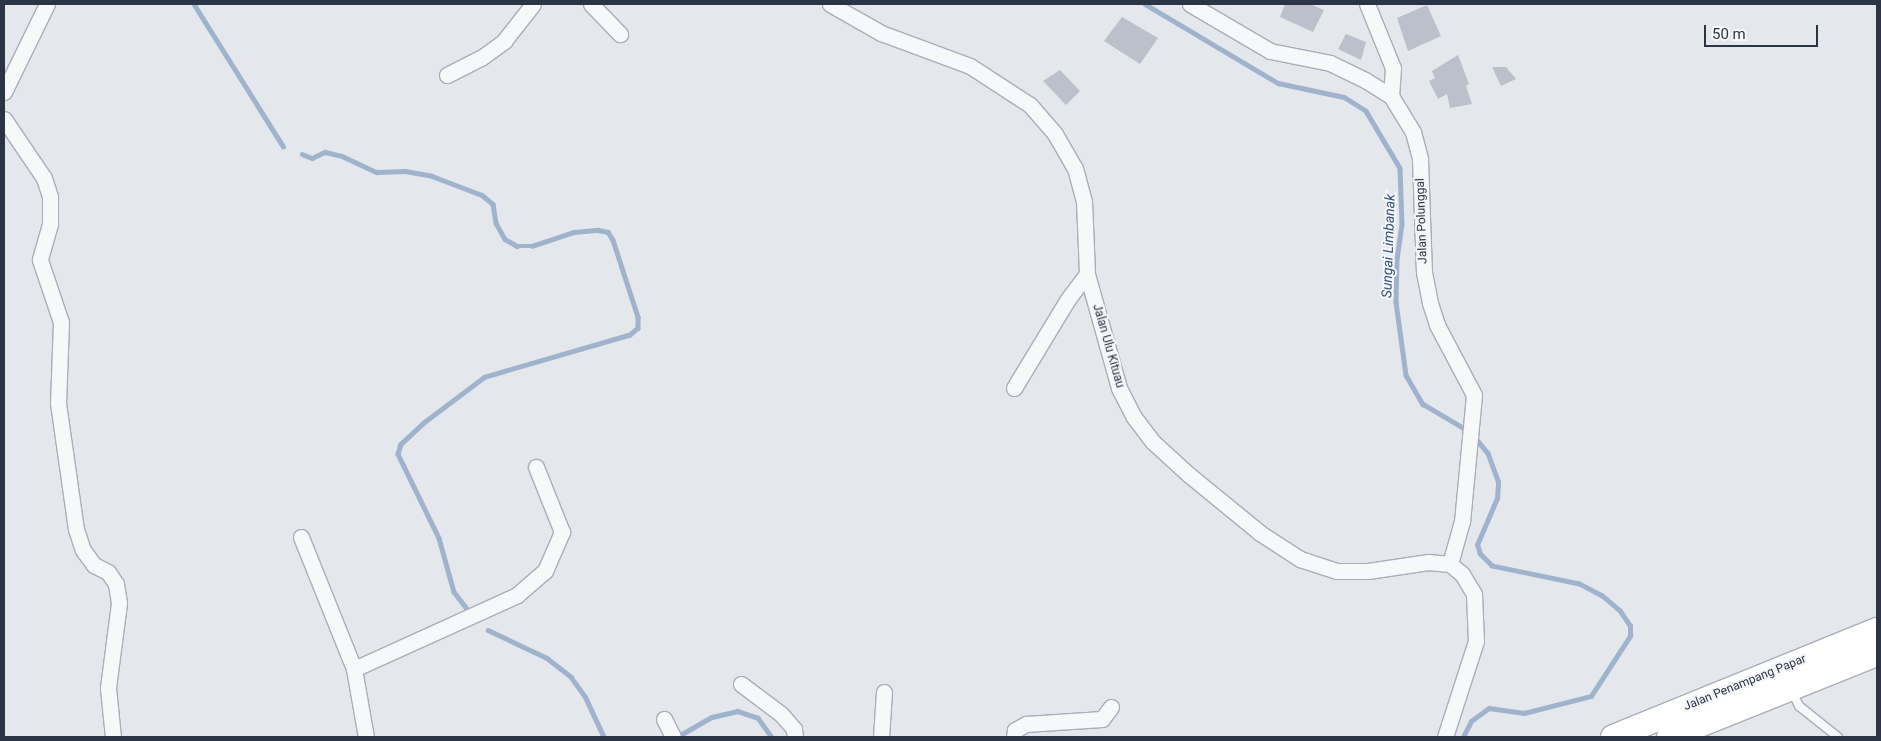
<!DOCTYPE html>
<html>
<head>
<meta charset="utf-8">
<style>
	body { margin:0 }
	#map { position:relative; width:1881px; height:741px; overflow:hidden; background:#e4e7ec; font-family:Roboto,sans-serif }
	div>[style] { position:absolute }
	.stream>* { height:4.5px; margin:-2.25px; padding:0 2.25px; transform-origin:2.25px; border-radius:2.25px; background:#9fb4cc }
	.building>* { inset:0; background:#bbc0ca }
	.roads { filter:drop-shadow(1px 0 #a9aeb7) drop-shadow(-1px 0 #a9aeb7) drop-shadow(0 1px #a9aeb7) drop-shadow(0 -1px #a9aeb7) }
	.lane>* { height:8px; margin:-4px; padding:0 4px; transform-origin:4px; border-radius:4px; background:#f7f8fa }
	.street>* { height:15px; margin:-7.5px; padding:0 7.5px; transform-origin:7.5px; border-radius:7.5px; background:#f7f8fa }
	.primary>* { height:24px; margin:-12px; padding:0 12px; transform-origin:12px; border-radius:12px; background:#fff }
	span { translate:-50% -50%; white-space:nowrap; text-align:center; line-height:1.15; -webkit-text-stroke:4px #f4f6f9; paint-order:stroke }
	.street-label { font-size:12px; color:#2b3445 }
	.water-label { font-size:14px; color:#34527a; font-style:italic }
	.frame { position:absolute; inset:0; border:5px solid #2b3445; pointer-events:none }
	.scale { position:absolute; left:1704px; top:25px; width:114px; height:22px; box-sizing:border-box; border:2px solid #2b3445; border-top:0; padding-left:6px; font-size:15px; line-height:18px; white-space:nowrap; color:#2b3445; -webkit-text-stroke:4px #f4f6f9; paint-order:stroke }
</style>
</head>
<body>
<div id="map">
	<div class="stream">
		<i style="left:194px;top:4px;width:168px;rotate:57.9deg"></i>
		<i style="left:1145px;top:4px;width:155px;rotate:30.7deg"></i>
		<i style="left:1278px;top:83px;width:67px;rotate:12deg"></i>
		<i style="left:1344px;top:97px;width:26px;rotate:32deg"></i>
		<i style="left:1366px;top:111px;width:66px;rotate:59.2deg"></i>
		<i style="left:1400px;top:168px;width:56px;rotate:88deg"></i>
		<i style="left:1402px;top:224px;width:34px;rotate:98deg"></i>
		<i style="left:1397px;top:258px;width:44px;rotate:91.3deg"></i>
		<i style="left:1396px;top:302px;width:74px;rotate:82.2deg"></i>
		<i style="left:1406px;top:375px;width:34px;rotate:60deg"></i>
		<i style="left:1423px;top:404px;width:51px;rotate:30.6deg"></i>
		<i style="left:302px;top:154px;width:11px;rotate:22deg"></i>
		<i style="left:312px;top:158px;width:14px;rotate:-25deg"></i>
		<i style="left:325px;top:152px;width:17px;rotate:13deg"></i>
		<i style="left:342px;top:156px;width:38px;rotate:25deg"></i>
		<i style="left:377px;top:172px;width:28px;rotate:-2deg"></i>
		<i style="left:405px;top:171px;width:27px;rotate:10deg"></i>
		<i style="left:432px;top:176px;width:53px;rotate:20.8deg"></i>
		<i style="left:482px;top:195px;width:14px;rotate:39deg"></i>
		<i style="left:493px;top:204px;width:19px;rotate:81deg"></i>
		<i style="left:496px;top:223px;width:18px;rotate:61deg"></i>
		<i style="left:505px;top:239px;width:14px;rotate:30deg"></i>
		<i style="left:517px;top:246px;width:15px"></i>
		<i style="left:532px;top:246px;width:44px;rotate:-18.4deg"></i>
		<i style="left:574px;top:232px;width:24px;rotate:-5deg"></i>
		<i style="left:598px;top:230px;width:10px;rotate:11deg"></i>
		<i style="left:608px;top:232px;width:9px;rotate:58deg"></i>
		<i style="left:613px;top:240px;width:81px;rotate:72deg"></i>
		<i style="left:638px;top:317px;width:11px;rotate:90deg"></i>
		<i style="left:638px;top:328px;width:11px;rotate:139deg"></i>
		<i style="left:630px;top:335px;width:151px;rotate:163.8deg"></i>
		<i style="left:485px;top:377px;width:75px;rotate:143.1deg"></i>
		<i style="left:425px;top:422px;width:33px;rotate:137deg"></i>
		<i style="left:401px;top:444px;width:10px;rotate:107deg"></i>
		<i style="left:398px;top:454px;width:93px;rotate:64deg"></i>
		<i style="left:439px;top:538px;width:56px;rotate:74.5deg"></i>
		<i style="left:454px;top:592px;width:23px;rotate:52deg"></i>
		<i style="left:488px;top:630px;width:65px;rotate:25.4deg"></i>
		<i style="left:547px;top:658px;width:31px;rotate:38deg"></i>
		<i style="left:571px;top:677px;width:24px;rotate:54deg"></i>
		<i style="left:585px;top:696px;width:45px;rotate:65.1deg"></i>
		<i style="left:682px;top:734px;width:34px;rotate:-30deg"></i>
		<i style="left:712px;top:717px;width:26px;rotate:-13deg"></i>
		<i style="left:737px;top:711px;width:22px;rotate:18deg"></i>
		<i style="left:758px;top:718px;width:24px;rotate:54deg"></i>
		<i style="left:1463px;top:737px;width:18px;rotate:-63deg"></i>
		<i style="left:1471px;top:721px;width:22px;rotate:-36deg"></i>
		<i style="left:1489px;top:708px;width:35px;rotate:8deg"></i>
		<i style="left:1524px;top:713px;width:69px;rotate:-14.2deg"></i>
		<i style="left:1591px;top:696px;width:72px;rotate:-57deg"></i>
		<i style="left:1630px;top:636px;width:10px;rotate:-90deg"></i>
		<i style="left:1630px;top:626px;width:18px;rotate:-124deg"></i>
		<i style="left:1620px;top:611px;width:23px;rotate:-140deg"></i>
		<i style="left:1602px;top:596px;width:26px;rotate:-152deg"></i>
		<i style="left:1579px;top:584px;width:89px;rotate:-168.3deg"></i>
		<i style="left:1492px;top:566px;width:17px;rotate:-135deg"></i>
		<i style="left:1480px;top:554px;width:9px;rotate:-108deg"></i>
		<i style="left:1477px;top:545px;width:51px;rotate:-66.9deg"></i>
		<i style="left:1497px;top:498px;width:16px;rotate:-86deg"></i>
		<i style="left:1498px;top:482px;width:30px;rotate:-110deg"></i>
		<i style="left:1488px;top:454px;width:22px;rotate:-129deg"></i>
	</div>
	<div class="building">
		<i style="clip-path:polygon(1285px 4px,1310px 4px,1324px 10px,1313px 32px,1280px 17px)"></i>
		<i style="clip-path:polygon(1427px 5px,1441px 36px,1408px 51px,1397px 18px)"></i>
		<i style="clip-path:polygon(1122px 17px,1158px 38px,1140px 64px,1104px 41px)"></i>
		<i style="clip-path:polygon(1346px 34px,1366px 42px,1361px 60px,1338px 49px)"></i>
		<i style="clip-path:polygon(1458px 55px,1469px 84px,1466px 86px,1472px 104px,1450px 108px,1447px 94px,1438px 99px,1429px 81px,1435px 78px,1432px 71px)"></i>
		<i style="clip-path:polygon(1492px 67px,1506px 67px,1516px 79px,1501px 86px)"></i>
		<i style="clip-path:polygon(1060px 70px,1080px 91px,1066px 105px,1043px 81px)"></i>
	</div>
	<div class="roads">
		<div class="lane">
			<i style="left:1792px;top:691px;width:17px;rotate:65deg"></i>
			<i style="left:1799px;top:706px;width:50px;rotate:38.5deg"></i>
		</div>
		<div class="street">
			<i style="left:591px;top:4px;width:42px;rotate:46deg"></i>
			<i style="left:830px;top:4px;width:59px;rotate:29.6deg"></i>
			<i style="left:881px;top:33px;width:95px;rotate:20.3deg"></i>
			<i style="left:970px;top:66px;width:72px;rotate:33deg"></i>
			<i style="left:1030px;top:105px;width:38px;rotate:49deg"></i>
			<i style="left:1055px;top:134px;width:39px;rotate:60deg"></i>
			<i style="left:1075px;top:168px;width:34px;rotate:75deg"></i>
			<i style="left:1084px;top:201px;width:73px;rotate:87.6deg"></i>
			<i style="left:1087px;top:274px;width:118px;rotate:74.3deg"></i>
			<i style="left:1119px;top:388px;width:33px;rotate:63deg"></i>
			<i style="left:1134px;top:417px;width:31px;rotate:53deg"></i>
			<i style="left:1153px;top:442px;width:47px;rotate:42.4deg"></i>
			<i style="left:1188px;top:474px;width:93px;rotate:39.3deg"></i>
			<i style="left:1260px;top:533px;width:48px;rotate:33deg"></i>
			<i style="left:1300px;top:559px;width:39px;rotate:18deg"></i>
			<i style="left:1337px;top:571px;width:31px"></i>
			<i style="left:1368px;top:571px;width:61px;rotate:-8.5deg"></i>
			<i style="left:1428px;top:562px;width:22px;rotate:5deg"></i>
			<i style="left:1450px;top:564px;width:16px;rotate:40deg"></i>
			<i style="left:1462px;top:574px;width:23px;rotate:59deg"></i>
			<i style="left:1474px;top:594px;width:47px;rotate:87.6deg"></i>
			<i style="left:1476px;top:641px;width:101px;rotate:107.9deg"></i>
			<i style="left:1190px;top:4px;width:93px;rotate:30.4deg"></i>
			<i style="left:1270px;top:51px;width:61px;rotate:11.3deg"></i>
			<i style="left:1330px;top:63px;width:39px;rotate:26deg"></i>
			<i style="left:1365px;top:80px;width:31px;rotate:32deg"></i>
			<i style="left:1391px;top:96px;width:42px;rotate:58.6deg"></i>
			<i style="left:1413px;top:132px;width:28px;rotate:75deg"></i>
			<i style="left:1420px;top:159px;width:113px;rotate:88deg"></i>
			<i style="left:1424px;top:272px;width:32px;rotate:79deg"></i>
			<i style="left:1430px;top:303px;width:23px;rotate:72deg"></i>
			<i style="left:1437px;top:325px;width:79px;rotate:62.1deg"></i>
			<i style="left:1474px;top:395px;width:127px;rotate:95.4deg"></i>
			<i style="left:1462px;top:521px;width:45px;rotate:105.6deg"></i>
			<i style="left:1367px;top:4px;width:69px;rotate:67.9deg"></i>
			<i style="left:1393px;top:68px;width:28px;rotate:94deg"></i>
			<i style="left:447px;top:75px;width:38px;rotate:-27deg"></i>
			<i style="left:481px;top:58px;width:29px;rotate:-36deg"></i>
			<i style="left:504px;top:41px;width:47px;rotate:-51.9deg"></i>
			<i style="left:4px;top:92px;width:98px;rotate:-64deg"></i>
			<i style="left:4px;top:119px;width:71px;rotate:55.9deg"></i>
			<i style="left:44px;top:178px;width:20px;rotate:72deg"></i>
			<i style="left:50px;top:197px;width:27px;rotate:90deg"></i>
			<i style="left:50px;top:224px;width:37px;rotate:106deg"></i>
			<i style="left:40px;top:260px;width:65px;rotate:71.3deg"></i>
			<i style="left:61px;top:322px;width:81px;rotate:92.1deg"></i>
			<i style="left:58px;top:403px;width:127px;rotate:81.9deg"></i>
			<i style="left:76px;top:529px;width:22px;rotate:72deg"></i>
			<i style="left:83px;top:550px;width:19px;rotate:54deg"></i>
			<i style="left:94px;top:565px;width:16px;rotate:27deg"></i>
			<i style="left:108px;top:572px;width:14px;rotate:56deg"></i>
			<i style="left:116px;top:584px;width:19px;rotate:81deg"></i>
			<i style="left:119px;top:603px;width:86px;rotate:97.4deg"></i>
			<i style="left:108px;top:688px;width:49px;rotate:84.2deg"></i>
			<i style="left:1014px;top:388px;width:104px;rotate:-58.8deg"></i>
			<i style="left:1068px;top:299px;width:31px;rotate:-53deg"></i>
			<i style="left:301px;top:537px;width:142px;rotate:68.1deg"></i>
			<i style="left:354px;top:669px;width:69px;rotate:80deg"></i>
			<i style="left:354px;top:669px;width:179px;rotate:-24.4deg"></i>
			<i style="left:517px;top:595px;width:37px;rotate:-41deg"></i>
			<i style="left:545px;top:571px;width:43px;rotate:-66.4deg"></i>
			<i style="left:562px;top:532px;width:70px;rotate:-111.8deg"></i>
			<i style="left:741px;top:684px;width:50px;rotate:36.9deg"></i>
			<i style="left:781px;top:714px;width:20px;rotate:49deg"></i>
			<i style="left:794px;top:729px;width:8px;rotate:83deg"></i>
			<i style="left:664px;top:719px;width:20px;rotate:63deg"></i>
			<i style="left:881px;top:737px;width:45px;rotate:-86.2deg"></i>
			<i style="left:1014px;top:737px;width:7px;rotate:-82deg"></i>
			<i style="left:1015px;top:730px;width:13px;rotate:-29deg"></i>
			<i style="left:1026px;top:724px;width:76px;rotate:-3.8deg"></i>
			<i style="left:1102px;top:719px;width:15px;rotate:-53deg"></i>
		</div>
		<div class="primary">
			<i style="left:1613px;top:737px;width:285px;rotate:-22.1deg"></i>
			<i style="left:1669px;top:737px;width:224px;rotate:-21.8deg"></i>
		</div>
	</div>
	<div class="street-label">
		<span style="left:1422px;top:221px;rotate:-92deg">Jalan Polunggal</span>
		<span style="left:1108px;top:346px;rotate:74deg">Jalan Ulu Kituau</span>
		<span style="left:1745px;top:683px;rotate:-22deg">Jalan Penampang Papar</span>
	</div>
	<div class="water-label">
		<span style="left:1388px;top:246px;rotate:-88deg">Sungai Limbanak</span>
	</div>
	<div class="frame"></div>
	<div class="scale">50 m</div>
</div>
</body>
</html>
